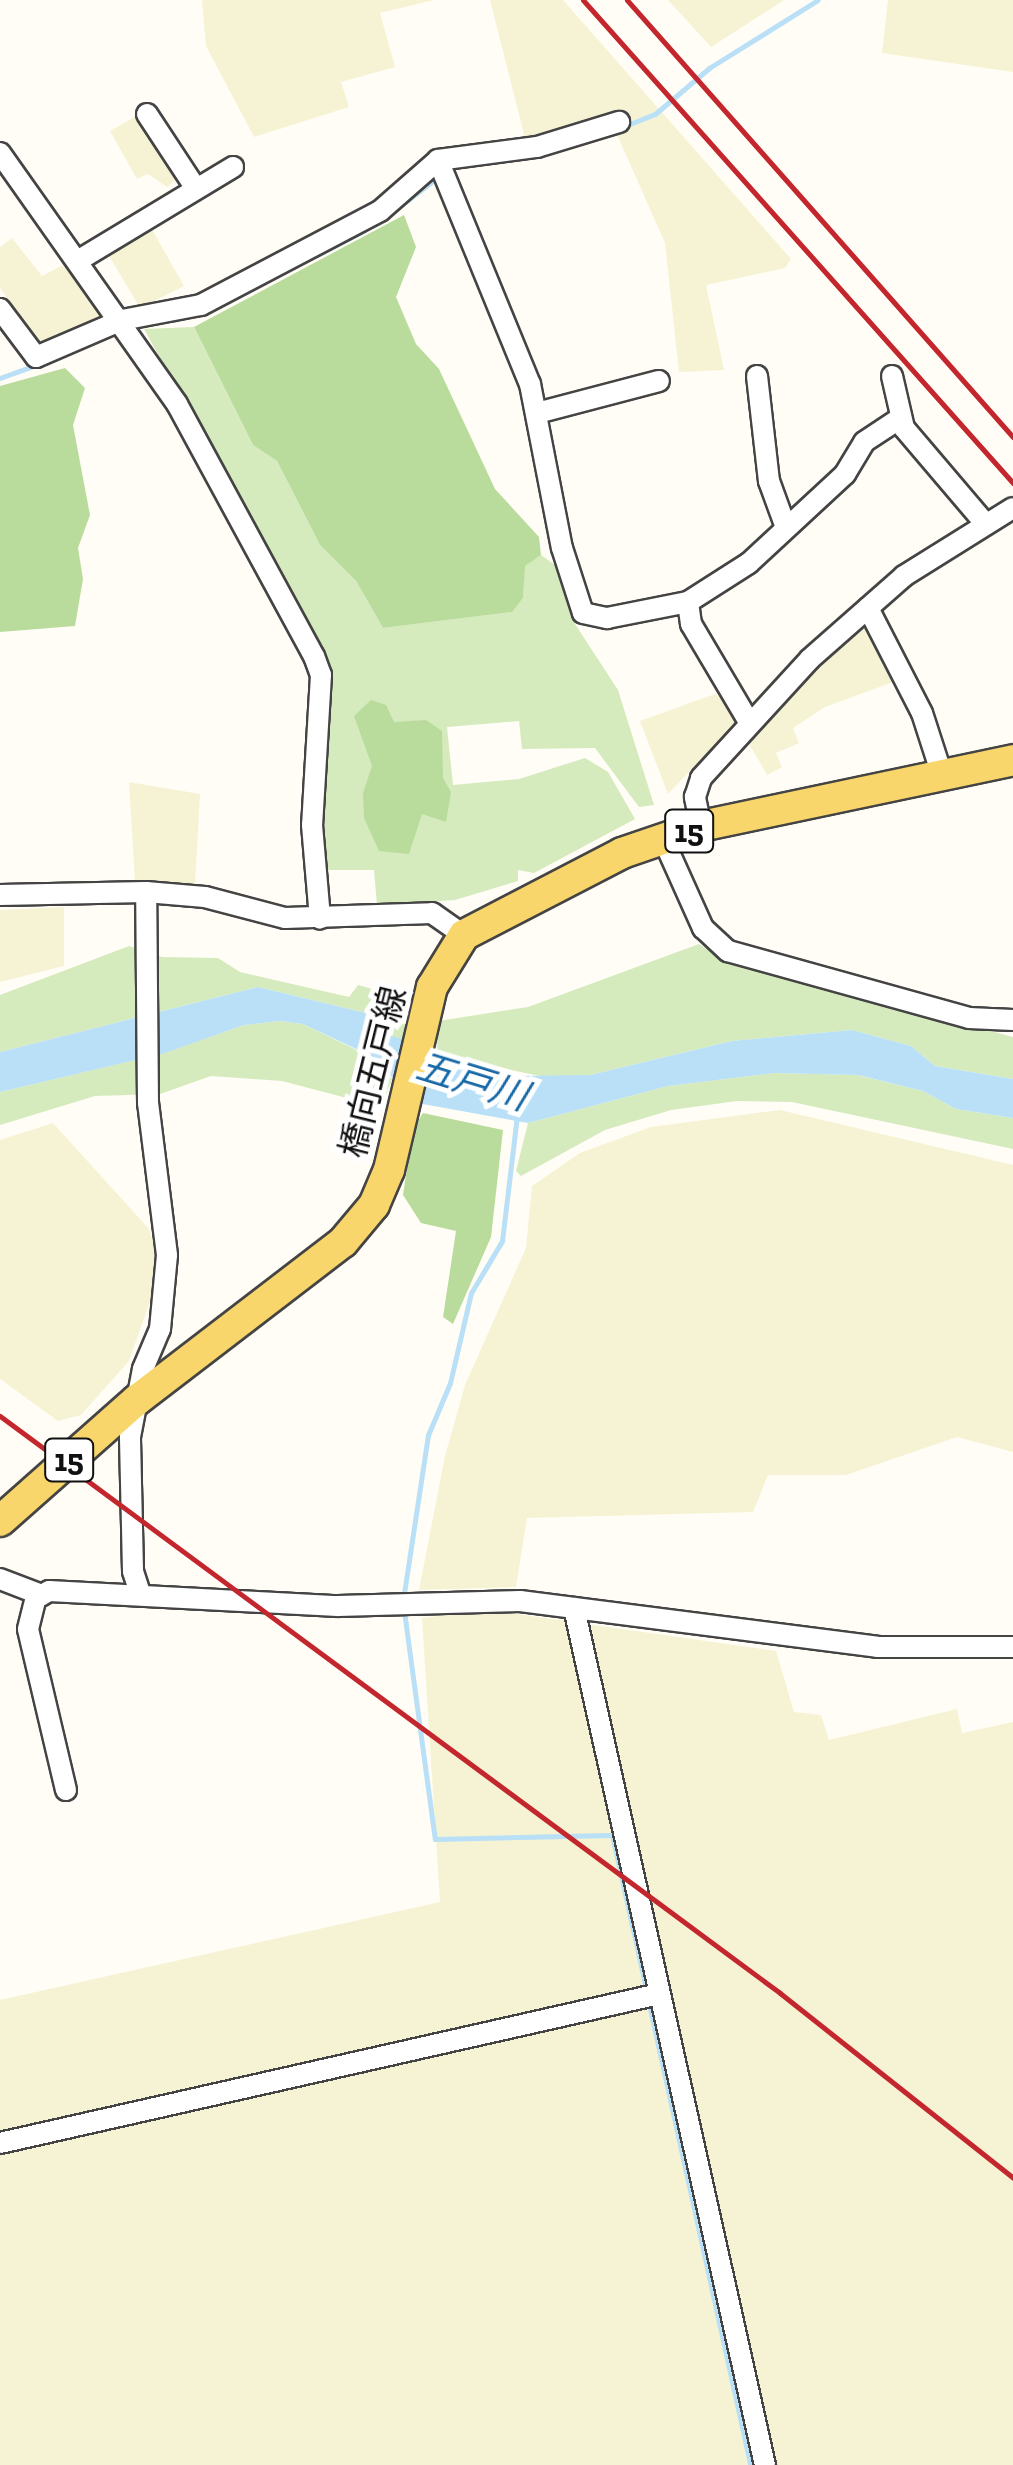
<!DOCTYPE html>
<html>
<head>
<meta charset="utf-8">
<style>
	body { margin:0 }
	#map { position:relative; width:1013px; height:2465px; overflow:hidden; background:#fffdf5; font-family:"Zilla Slab","Noto Sans JP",serif }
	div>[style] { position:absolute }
	.farmland>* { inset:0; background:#f6f3d4 }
	.green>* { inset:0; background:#d5ebbd }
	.forest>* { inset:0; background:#b9dc9c }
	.water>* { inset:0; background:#b9e0f7 }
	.stream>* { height:5px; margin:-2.5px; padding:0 2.5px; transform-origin:2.5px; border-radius:2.5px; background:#b9e0f7 }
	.roads { filter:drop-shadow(2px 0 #444) drop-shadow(-2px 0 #444) drop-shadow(0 2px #444) drop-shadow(0 -2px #444) }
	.minor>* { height:20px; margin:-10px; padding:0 10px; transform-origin:10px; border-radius:10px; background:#fff }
	.primary>* { height:30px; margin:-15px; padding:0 15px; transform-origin:15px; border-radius:15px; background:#f9d66b }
	.rail>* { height:5px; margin:-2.5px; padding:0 2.5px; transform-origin:2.5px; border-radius:2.5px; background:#c4262e }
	span { translate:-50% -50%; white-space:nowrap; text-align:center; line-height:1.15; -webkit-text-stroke:10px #fff; paint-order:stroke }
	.shield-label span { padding:2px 8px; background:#fff; border:2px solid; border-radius:8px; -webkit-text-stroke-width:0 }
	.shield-label { font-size:32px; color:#111; font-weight:700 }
	.street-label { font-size:35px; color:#111 }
	.water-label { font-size:38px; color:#1768a6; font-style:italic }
</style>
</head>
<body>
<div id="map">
	<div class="farmland">
		<i style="clip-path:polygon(202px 0,434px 0,380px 13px,395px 67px,341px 82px,349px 107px,254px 137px,206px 46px)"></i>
		<i style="clip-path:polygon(490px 0,563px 0,791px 259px,785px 268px,706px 285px,724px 370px,679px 372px,665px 243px,608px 114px,526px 142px)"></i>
		<i style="clip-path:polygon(668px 0,784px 0,711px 47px)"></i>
		<i style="clip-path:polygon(888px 0,1013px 0,1013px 72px,882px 53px)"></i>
		<i style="clip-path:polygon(140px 114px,178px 178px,167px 187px,148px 174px,137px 179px,110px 131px)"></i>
		<i style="clip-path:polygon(150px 226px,184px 286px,140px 308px,108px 254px)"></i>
		<i style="clip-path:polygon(12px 238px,42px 276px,67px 263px,106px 317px,39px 342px,0 288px,0 247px)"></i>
		<i style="clip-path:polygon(867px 627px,896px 681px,825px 707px,793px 728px,799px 743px,776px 753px,782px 767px,767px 775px,747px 740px,791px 689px)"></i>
		<i style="clip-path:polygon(715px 694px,728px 702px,738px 721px,668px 794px,640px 721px)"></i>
		<i style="clip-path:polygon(129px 782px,200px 794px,195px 885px,135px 882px)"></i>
		<i style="clip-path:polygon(64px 907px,64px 966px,0 982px,0 910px)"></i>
		<i style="clip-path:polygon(780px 1110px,1013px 1165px,1013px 1452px,957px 1437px,846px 1475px,768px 1475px,753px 1512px,527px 1518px,516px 1587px,419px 1590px,445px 1456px,465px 1385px,526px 1248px,532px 1186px,580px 1153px,651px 1127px)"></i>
		<i style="clip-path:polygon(53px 1123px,149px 1229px,155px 1250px,153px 1293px,129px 1361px,81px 1415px,58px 1421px,0 1379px,0 1140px)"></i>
		<i style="clip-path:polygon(489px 1610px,776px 1651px,794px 1712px,821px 1715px,829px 1740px,957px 1709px,962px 1733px,1013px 1722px,1013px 2465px,0 2465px,0 2000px,440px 1902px,422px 1618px)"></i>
	</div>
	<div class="green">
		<i style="clip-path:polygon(194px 327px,253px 445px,277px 461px,320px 545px,356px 581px,383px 628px,511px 612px,523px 598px,524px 566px,541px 555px,558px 567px,575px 624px,618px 690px,654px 805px,639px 807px,595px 748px,522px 749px,519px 721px,447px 727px,453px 785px,519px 779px,585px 758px,608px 772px,635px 819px,534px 873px,518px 870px,518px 881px,455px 900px,377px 905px,374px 870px,326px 870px,322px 756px,329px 663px,144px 329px)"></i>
		<i style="clip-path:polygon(699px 944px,721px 959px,1013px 1037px,1013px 1079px,935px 1066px,911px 1046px,852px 1030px,732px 1041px,590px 1075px,549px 1078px,437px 1054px,438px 1021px,528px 1007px)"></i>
		<i style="clip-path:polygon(129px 946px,162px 957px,218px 958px,240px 972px,349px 997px,358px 985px,394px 995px,395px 1006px,408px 1008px,402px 1041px,386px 1034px,366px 1013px,258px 987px,0 1052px,0 995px)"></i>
		<i style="clip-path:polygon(280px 1021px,303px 1024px,371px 1057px,392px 1079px,381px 1107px,282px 1081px,211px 1076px,160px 1094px,95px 1096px,0 1125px,0 1092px,164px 1053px,244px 1025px)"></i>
		<i style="clip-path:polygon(774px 1073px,857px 1075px,923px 1091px,956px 1109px,1013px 1118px,1013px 1149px,792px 1102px,737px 1101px,671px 1110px,605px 1130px,521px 1176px,516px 1171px,528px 1123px,668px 1086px)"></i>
	</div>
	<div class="forest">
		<i style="clip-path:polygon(404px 215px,416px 247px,396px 297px,416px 344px,439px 369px,495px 489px,539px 537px,541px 555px,525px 566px,523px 598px,512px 612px,383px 628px,356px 581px,320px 545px,277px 461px,253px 445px,194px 327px)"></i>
		<i style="clip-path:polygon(65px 368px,85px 388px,73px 425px,90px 515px,78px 548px,83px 579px,75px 626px,0 632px,0 386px)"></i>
		<i style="clip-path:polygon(371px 700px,386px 705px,394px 722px,426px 720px,442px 731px,443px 778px,451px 792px,446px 822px,422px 814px,409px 854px,379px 851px,364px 818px,363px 793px,372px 766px,354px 716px)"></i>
		<i style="clip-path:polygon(423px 1113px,503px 1130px,491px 1237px,453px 1324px,443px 1317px,456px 1231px,421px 1223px,403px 1195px,413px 1129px)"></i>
	</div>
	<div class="water">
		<i style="clip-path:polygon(258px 987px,366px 1013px,386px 1034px,516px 1076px,590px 1075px,732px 1041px,852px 1030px,911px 1046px,935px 1066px,1013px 1079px,1013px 1118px,956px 1109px,923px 1091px,858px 1075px,774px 1073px,668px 1086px,528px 1123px,417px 1103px,371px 1056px,303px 1024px,280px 1021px,244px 1025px,165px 1053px,0 1092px,0 1052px)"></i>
	</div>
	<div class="stream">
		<i style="left:625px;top:126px;width:32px;rotate:-22deg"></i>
		<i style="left:655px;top:114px;width:71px;rotate:-40.4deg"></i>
		<i style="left:709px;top:68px;width:128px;rotate:-32deg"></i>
		<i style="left:391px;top:213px;width:59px;rotate:-37.5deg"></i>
		<i style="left:317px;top:255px;width:54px;rotate:-27.5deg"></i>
		<i style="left:173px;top:320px;width:38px;rotate:-14deg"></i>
		<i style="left:0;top:378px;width:37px;rotate:-20deg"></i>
		<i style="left:403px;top:1600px;width:167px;rotate:-81.4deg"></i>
		<i style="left:428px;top:1435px;width:56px;rotate:-67.1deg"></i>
		<i style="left:450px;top:1383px;width:92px;rotate:-76.9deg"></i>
		<i style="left:471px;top:1293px;width:61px;rotate:-59.2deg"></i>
		<i style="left:502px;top:1241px;width:126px;rotate:-83.2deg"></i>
		<i style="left:404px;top:1611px;width:230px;rotate:82.3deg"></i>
		<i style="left:435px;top:1839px;width:177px;rotate:-1.3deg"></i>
		<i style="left:612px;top:1835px;width:162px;rotate:77.5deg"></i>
		<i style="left:649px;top:2004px;width:472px;rotate:77.6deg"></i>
	</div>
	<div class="roads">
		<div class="minor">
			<i style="left:147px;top:114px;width:87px;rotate:56.7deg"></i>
			<i style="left:0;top:153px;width:307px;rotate:54.8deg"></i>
			<i style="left:177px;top:404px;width:287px;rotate:61.5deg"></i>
			<i style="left:314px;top:656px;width:20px;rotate:70deg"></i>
			<i style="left:321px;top:675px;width:150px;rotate:93.4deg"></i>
			<i style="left:312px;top:825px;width:94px;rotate:85.1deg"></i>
			<i style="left:438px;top:160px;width:242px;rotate:67.7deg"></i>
			<i style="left:530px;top:384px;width:167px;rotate:79deg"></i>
			<i style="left:562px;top:548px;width:68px;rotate:72.1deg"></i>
			<i style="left:583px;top:613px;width:25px;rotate:12deg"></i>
			<i style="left:607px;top:618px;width:83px;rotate:-11.2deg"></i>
			<i style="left:79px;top:260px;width:180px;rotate:-31.1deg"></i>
			<i style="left:0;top:309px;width:60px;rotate:53.1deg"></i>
			<i style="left:36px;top:357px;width:94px;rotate:-23.3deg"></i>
			<i style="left:122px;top:320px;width:80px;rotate:-10.8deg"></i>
			<i style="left:201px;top:305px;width:202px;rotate:-27.7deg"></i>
			<i style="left:380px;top:211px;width:77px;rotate:-41.3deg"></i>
			<i style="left:438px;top:160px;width:100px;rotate:-7.5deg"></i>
			<i style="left:537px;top:147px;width:86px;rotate:-17deg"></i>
			<i style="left:757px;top:376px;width:106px;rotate:83.5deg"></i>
			<i style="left:769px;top:481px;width:47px;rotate:70deg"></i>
			<i style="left:892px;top:376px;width:53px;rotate:77deg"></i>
			<i style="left:904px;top:428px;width:123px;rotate:49.6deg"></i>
			<i style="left:537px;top:413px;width:126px;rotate:-14.7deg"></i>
			<i style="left:868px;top:608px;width:118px;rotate:62.8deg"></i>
			<i style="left:922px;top:713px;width:65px;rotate:72.1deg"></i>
			<i style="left:749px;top:722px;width:114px;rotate:-120.6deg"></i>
			<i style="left:691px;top:624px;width:22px;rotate:-98deg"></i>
			<i style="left:688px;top:602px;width:72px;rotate:-32.6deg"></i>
			<i style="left:749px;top:563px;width:131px;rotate:-42.8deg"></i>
			<i style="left:845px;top:474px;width:37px;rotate:-59deg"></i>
			<i style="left:864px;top:442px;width:42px;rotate:-33.3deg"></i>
			<i style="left:701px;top:826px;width:30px;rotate:-102deg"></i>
			<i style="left:695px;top:797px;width:20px;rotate:-72deg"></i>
			<i style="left:701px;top:778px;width:161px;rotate:-47.5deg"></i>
			<i style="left:810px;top:659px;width:125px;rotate:-41.4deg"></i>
			<i style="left:904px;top:576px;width:128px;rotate:-32deg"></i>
			<i style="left:663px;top:839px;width:98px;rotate:65.8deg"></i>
			<i style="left:703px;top:928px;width:34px;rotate:43deg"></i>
			<i style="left:728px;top:951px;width:250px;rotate:15.5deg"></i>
			<i style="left:969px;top:1018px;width:44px;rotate:2.6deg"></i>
			<i style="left:0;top:895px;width:146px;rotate:-1.2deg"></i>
			<i style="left:146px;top:892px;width:59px;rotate:4.8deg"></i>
			<i style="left:205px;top:897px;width:83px;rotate:14.7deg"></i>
			<i style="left:285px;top:918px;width:147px;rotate:-1.9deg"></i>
			<i style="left:432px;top:913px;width:39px;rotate:35deg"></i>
			<i style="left:0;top:1579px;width:45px;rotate:20.9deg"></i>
			<i style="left:140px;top:1593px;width:23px;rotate:-108deg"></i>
			<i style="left:133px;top:1571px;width:134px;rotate:-91.3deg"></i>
			<i style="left:130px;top:1437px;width:69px;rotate:-79.2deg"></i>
			<i style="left:143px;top:1369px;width:43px;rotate:-67deg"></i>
			<i style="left:160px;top:1329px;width:74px;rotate:-84.6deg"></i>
			<i style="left:167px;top:1255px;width:153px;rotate:-97.1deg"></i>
			<i style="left:148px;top:1103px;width:211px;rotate:-90.5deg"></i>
			<i style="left:574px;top:1608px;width:878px;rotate:77.44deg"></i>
			<i style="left:66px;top:1790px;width:165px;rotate:-103.3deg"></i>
			<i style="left:28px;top:1629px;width:32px;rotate:-76deg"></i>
			<i style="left:36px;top:1598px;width:15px;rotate:-28deg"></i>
			<i style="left:49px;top:1591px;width:289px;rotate:3deg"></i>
			<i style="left:338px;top:1606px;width:182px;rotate:-1.6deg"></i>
			<i style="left:520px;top:1601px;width:360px;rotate:7.3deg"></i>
			<i style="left:877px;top:1647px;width:136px"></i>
			<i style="left:0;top:2143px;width:676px;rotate:-12.74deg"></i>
		</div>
		<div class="primary">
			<i style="left:0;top:1521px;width:183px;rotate:-41.5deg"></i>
			<i style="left:137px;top:1400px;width:260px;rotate:-37.5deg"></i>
			<i style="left:343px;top:1242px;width:48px;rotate:-50deg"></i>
			<i style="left:374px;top:1205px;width:38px;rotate:-67deg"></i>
			<i style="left:389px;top:1170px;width:188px;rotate:-76.8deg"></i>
			<i style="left:432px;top:987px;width:61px;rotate:-58.4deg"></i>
			<i style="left:464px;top:935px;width:178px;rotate:-27.4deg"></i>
			<i style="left:622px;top:853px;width:83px;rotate:-18.9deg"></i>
			<i style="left:701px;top:826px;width:319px;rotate:-11.9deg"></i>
		</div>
	</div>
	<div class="rail">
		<i style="left:583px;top:0;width:647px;rotate:48.32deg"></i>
		<i style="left:627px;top:0;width:583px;rotate:48.55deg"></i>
		<i style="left:0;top:1416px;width:970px;rotate:36.49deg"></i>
		<i style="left:780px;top:1993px;width:298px;rotate:38.4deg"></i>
	</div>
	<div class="shield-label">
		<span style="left:689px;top:831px">15</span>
		<span style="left:69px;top:1460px">15</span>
	</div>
	<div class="street-label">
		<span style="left:373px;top:1072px;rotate:-76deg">橋向五戸線</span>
	</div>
	<div class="water-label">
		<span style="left:472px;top:1082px;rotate:17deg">五戸川</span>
	</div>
</div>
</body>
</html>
